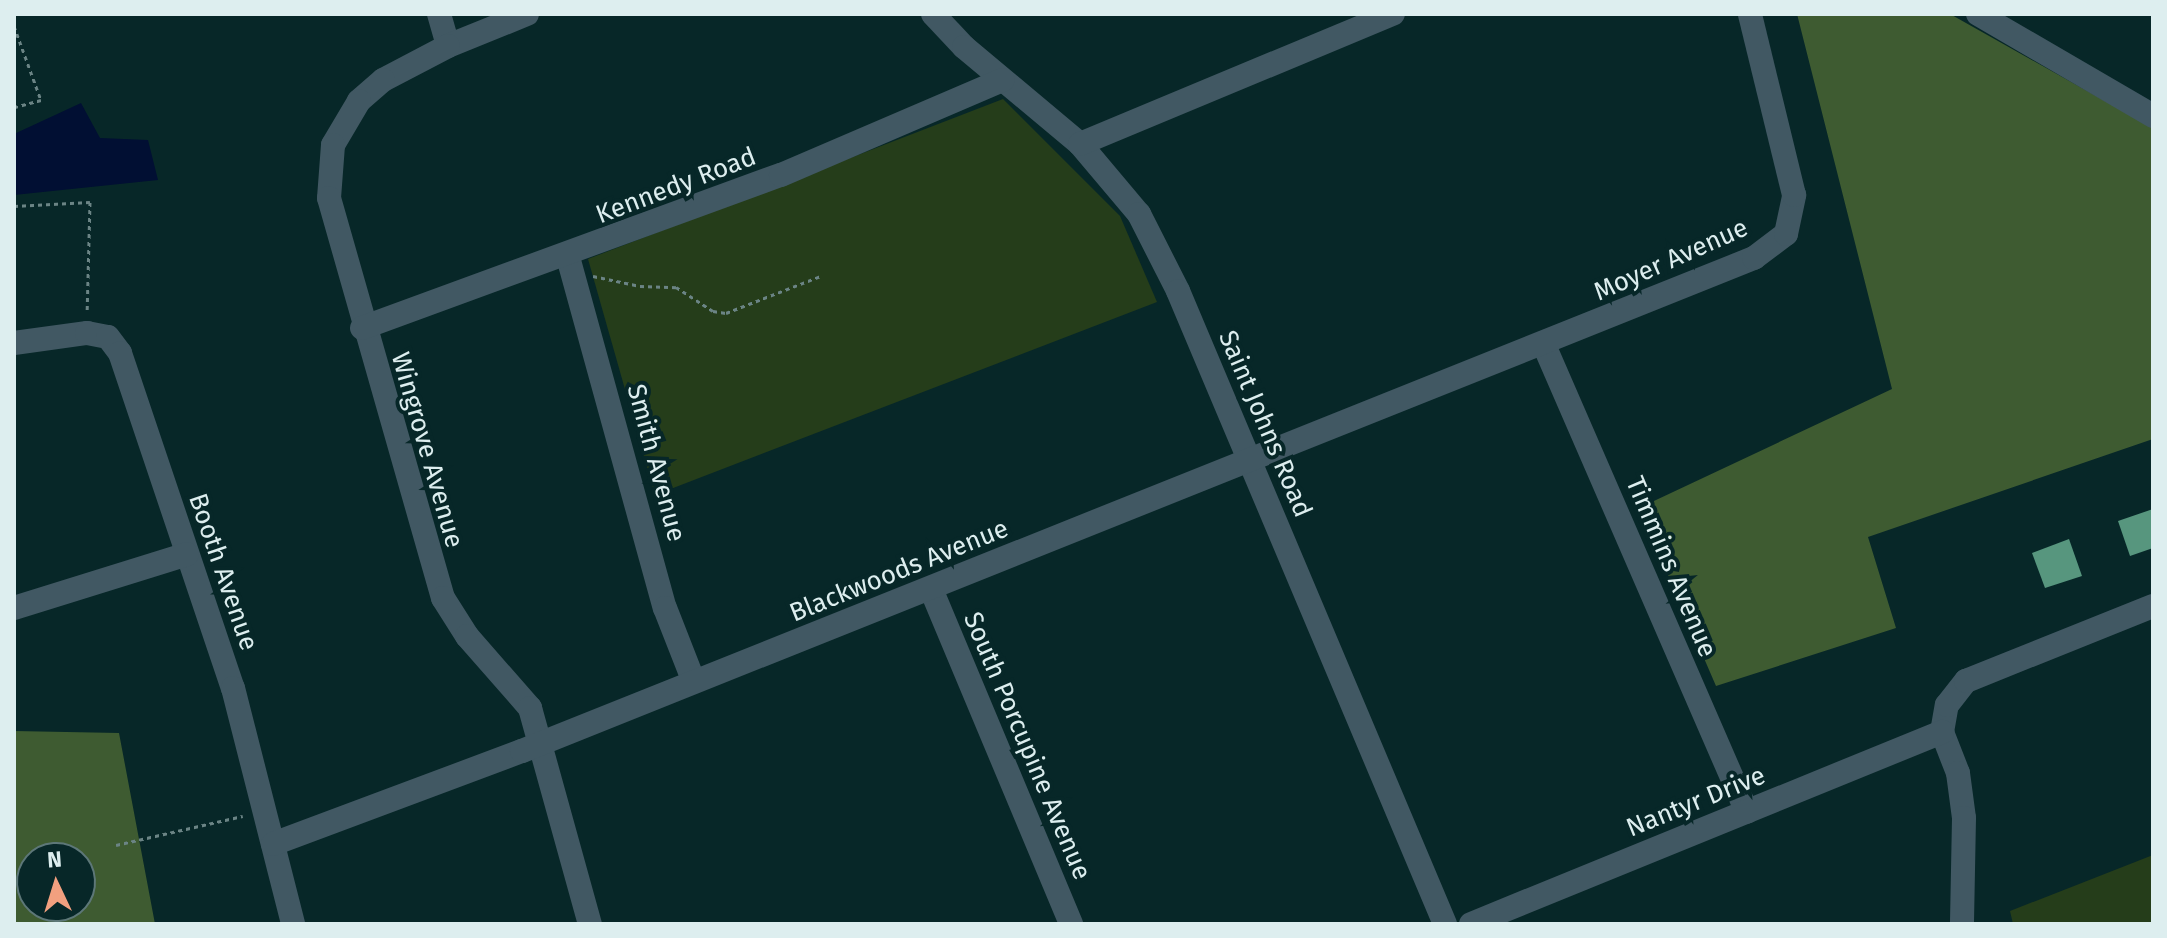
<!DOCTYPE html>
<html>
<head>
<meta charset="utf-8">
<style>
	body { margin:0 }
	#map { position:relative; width:2167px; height:938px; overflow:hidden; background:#072728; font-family:"Fira Sans",sans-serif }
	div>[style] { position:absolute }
	.green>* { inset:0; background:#253d1a }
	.forest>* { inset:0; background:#3e5b31 }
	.water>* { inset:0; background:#010f33 }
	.building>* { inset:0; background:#57967e }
	.path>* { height:3px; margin-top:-1.5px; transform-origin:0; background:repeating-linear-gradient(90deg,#6b8485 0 4px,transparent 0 8px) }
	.minor>* { height:24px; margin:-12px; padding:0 12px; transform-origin:12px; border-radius:12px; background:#415863 }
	span { translate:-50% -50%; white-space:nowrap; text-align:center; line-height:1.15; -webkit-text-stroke:8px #072728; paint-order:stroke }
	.street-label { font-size:26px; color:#ddeeef }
	.frame { position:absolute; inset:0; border:16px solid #ddeeef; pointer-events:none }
	.north { position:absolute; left:16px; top:842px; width:80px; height:80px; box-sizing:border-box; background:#072728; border:2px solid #5d7778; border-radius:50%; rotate:356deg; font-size:22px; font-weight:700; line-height:32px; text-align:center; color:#ddeeef }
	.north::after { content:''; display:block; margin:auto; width:28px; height:36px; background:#f2a07f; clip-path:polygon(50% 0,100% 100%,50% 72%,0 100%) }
</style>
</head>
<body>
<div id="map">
	<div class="green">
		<i style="clip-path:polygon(1003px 99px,1120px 216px,1157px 302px,655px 495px,588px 259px)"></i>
		<i style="clip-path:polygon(2153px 855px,2153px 924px,2013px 924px,2010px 911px)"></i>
	</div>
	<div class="forest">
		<i style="clip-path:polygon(1797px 14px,1950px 14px,2153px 128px,2153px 439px,1868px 537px,1896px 628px,1716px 686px,1639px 508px,1892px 389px)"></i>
		<i style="clip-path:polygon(evenodd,14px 731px,119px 733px,155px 924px,14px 924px,14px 731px,32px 858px,80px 858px,80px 906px,32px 906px,32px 858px)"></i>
	</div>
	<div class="water">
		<i style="clip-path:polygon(81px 103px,100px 138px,148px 140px,158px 180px,14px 195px,14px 134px)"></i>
	</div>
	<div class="building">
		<i style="clip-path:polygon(2153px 509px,2153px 548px,2130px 556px,2118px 521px)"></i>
		<i style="clip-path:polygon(2069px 539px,2082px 576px,2045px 588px,2032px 553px)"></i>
	</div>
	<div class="path">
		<i style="left:14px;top:26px;width:79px;rotate:70deg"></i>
		<i style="left:41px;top:100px;width:28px;rotate:165deg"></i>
		<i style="left:14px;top:206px;width:76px;rotate:-3deg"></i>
		<i style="left:90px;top:202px;width:111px;rotate:91.5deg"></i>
		<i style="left:593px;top:276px;width:48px;rotate:12deg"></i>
		<i style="left:640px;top:286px;width:36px;rotate:2deg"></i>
		<i style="left:676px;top:287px;width:44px;rotate:33deg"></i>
		<i style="left:713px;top:311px;width:13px;rotate:9deg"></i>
		<i style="left:726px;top:313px;width:102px;rotate:-21.3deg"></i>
		<i style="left:116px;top:845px;width:130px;rotate:-12.9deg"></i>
	</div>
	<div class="minor">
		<i style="left:439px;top:14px;width:33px;rotate:74deg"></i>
		<i style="left:527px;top:14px;width:85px;rotate:157.9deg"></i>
		<i style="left:448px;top:46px;width:73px;rotate:152.4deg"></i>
		<i style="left:383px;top:80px;width:32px;rotate:139deg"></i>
		<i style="left:359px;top:101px;width:51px;rotate:120.6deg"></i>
		<i style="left:333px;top:145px;width:53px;rotate:94.3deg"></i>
		<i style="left:329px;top:198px;width:416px;rotate:74.1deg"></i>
		<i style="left:443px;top:598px;width:45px;rotate:57.7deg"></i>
		<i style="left:467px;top:636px;width:96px;rotate:48.8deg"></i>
		<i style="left:530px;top:708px;width:224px;rotate:74.5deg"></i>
		<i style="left:933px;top:14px;width:45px;rotate:46.8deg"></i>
		<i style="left:964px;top:47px;width:151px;rotate:39.9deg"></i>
		<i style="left:1080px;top:144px;width:92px;rotate:49.9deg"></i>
		<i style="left:1139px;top:214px;width:86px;rotate:63.1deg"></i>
		<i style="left:1178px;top:291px;width:687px;rotate:67.13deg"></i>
		<i style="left:1978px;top:14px;width:203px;rotate:30.2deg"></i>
		<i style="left:1080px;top:144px;width:339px;rotate:-22.6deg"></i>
		<i style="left:568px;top:257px;width:364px;rotate:74.6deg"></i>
		<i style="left:665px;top:608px;width:79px;rotate:68.6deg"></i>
		<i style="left:362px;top:328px;width:446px;rotate:-20.1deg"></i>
		<i style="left:781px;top:175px;width:241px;rotate:-23.2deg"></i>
		<i style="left:14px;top:343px;width:74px;rotate:-7.8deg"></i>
		<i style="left:87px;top:333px;width:21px;rotate:11deg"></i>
		<i style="left:108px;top:337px;width:20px;rotate:53deg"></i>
		<i style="left:120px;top:353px;width:354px;rotate:71.4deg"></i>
		<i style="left:233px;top:688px;width:244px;rotate:75.7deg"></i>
		<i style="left:1544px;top:345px;width:509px;rotate:66.51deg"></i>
		<i style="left:931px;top:589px;width:363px;rotate:67.3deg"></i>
		<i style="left:14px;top:608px;width:181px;rotate:-17.3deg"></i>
		<i style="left:1942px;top:732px;width:27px;rotate:-80deg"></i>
		<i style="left:1947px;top:705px;width:31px;rotate:-52deg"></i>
		<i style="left:1966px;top:681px;width:201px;rotate:-21.9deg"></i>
		<i style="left:1942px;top:732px;width:44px;rotate:68.7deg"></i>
		<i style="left:1958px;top:773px;width:45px;rotate:82.4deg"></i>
		<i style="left:1964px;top:818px;width:106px;rotate:91.1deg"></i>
		<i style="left:273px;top:844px;width:266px;rotate:-20.5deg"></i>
		<i style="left:522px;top:751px;width:1327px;rotate:-21.81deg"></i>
		<i style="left:1754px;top:258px;width:40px;rotate:-37deg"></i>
		<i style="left:1786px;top:234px;width:40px;rotate:-78deg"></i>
		<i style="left:1794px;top:195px;width:186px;rotate:-103.7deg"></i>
		<i style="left:1471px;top:924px;width:509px;rotate:-22.18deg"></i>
	</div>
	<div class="street-label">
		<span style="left:676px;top:186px;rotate:-21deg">Kennedy Road</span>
		<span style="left:1671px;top:260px;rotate:-24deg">Moyer Avenue</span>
		<span style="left:1265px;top:424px;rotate:67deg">Saint Johns Road</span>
		<span style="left:427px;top:450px;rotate:74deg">Wingrove Avenue</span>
		<span style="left:656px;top:463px;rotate:75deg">Smith Avenue</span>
		<span style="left:1671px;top:567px;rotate:67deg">Timmins Avenue</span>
		<span style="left:899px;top:571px;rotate:-22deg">Blackwoods Avenue</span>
		<span style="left:223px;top:572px;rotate:71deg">Booth Avenue</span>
		<span style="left:1027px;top:746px;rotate:67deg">South Porcupine Avenue</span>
		<span style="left:1696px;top:802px;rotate:-22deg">Nantyr Drive</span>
	</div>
	<div class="frame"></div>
	<div class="north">N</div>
</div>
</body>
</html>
